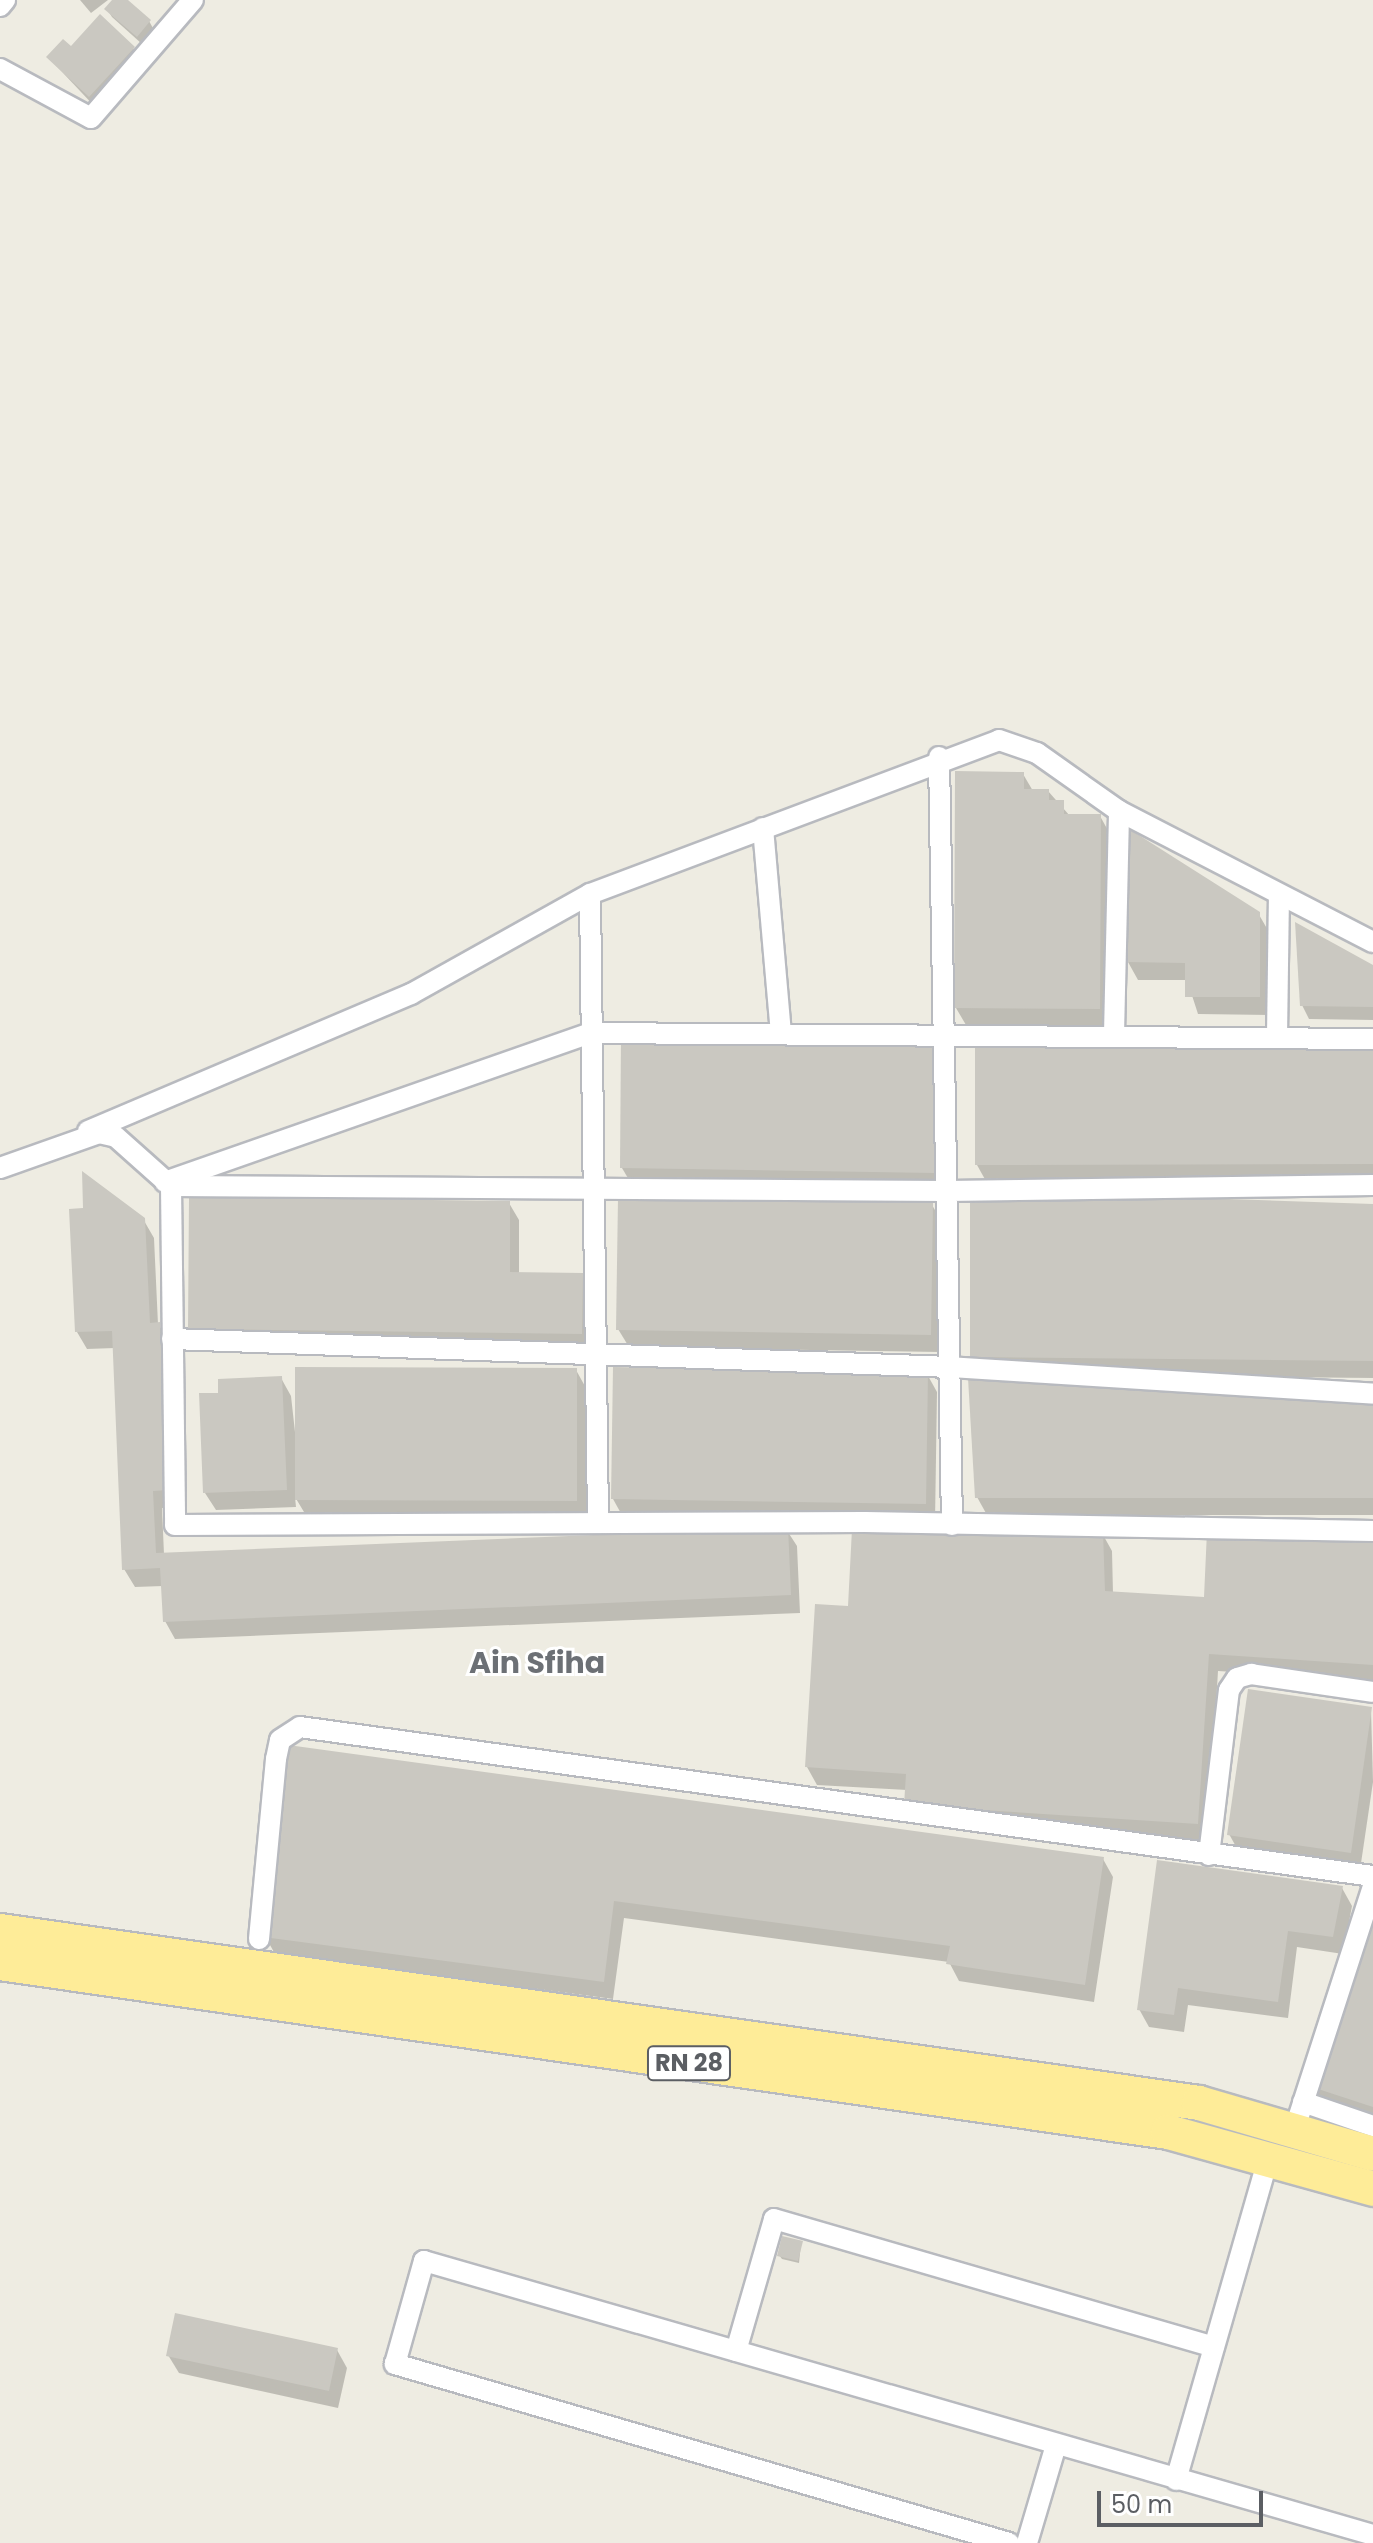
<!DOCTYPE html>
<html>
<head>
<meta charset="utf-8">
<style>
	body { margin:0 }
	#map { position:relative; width:1373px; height:2543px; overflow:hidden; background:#eeece2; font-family:Poppins,sans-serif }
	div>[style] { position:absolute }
	.shadow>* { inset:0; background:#0003 }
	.building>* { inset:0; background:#cac8c1 }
	.roads { filter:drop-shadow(2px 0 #b8babf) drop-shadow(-2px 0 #b8babf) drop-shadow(0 2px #b8babf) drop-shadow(0 -2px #b8babf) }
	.minor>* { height:20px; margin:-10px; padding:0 10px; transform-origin:10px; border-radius:10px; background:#fff }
	.trunk>* { height:34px; margin:-17px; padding:0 17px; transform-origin:17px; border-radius:17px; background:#feec98 }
	span { translate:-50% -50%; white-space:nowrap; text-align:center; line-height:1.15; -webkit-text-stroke:6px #fff; paint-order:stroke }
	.shield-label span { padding:2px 6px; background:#fff; border:2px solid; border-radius:6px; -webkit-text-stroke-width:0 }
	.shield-label { font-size:24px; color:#5b5e63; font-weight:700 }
	.quarter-label { font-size:30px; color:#6c7075; font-weight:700 }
	.scale { position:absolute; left:1097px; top:2491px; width:166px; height:36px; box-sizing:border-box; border:4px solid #5b5e63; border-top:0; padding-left:10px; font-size:24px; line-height:28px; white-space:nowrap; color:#5b5e63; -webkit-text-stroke:6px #fff; paint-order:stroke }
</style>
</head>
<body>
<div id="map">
	<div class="shadow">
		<i style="clip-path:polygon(80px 0,108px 0,91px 13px)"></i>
		<i style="clip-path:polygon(115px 0,149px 21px,154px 30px,142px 44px,112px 17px,107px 9px)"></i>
		<i style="clip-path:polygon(133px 48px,141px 61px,97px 109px,49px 58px,71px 49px)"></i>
		<i style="clip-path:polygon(1023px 774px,1033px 791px,1048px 791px,1070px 816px,1100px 816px,1110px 834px,1109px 1026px,966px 1025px,956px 1008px)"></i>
		<i style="clip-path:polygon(1258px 913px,1269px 932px,1269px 1015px,1198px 1014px,1187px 980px,1138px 980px,1128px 962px)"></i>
		<i style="clip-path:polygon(1373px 967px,1373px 1020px,1309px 1019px,1302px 1005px)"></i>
		<i style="clip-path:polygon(935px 1043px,944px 1190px,632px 1185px,622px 1168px)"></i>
		<i style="clip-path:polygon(1373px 1047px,1373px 1181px,987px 1183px,977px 1165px)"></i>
		<i style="clip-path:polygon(509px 1203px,519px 1220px,519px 1274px,582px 1275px,592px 1293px,591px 1351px,200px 1347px,190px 1329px)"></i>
		<i style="clip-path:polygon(932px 1205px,942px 1222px,940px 1352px,629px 1347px,618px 1329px)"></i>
		<i style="clip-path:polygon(1373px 1206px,1373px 1378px,983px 1374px,972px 1356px)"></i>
		<i style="clip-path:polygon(143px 1219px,154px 1238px,158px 1324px,170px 1342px,177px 1507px,162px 1508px,164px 1554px,786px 1529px,797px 1546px,800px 1613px,175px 1639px,165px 1621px,163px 1586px,135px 1587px,124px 1569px,115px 1348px,87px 1349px,77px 1332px)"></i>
		<i style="clip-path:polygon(576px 1370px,586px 1388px,586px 1518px,307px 1517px,295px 1497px,296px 1507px,216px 1510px,205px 1493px,281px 1378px,291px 1396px,297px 1450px)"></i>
		<i style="clip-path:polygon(927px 1374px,937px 1392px,935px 1522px,623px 1517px,613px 1499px)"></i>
		<i style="clip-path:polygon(1373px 1397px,1373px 1515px,987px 1515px,977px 1497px)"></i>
		<i style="clip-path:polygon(1102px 1533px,1112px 1551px,1113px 1593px,1206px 1599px,1373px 1539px,1373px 1681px,1218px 1671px,1208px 1841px,916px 1822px,907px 1790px,817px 1785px,807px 1767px,849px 1608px)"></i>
		<i style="clip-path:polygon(1371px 1709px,1373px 1782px,1360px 1870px,1239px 1852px,1229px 1834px)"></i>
		<i style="clip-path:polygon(289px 1747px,1103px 1859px,1113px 1877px,1094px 2002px,959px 1981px,949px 1962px,624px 1918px,613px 1999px,275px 1954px,265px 1936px)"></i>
		<i style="clip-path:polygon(1342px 1888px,1352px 1906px,1343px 1954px,1297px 1947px,1288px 2018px,1188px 2005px,1184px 2032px,1149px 2027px,1139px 2009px)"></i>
		<i style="clip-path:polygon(1373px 1917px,1373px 2121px,1324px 2104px,1314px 2087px)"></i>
		<i style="clip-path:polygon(801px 2243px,799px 2263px,782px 2259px,779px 2255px)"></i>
		<i style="clip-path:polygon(337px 2350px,347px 2368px,338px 2408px,179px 2373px,168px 2355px)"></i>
	</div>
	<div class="building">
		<i style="clip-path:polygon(112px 0,128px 0,151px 20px,137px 37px,104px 9px)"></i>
		<i style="clip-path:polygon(100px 14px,135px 47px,89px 97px,46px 57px,63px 39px,71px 46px)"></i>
		<i style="clip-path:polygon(955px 771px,1024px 772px,1024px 789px,1049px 789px,1049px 800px,1064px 800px,1064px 814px,1101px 814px,1100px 1009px,954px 1008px)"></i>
		<i style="clip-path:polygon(1126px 827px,1260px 912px,1260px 997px,1185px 997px,1185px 963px,1126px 962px)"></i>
		<i style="clip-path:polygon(1295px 922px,1373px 965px,1373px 1007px,1300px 1006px)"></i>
		<i style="clip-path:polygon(621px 1036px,936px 1041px,935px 1173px,620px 1168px)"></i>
		<i style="clip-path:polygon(1373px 1045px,1373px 1164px,975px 1165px,975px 1047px)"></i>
		<i style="clip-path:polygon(82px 1171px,145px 1218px,150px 1323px,160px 1322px,168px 1490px,153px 1491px,156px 1553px,788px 1527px,791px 1595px,163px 1622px,160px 1568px,122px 1570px,112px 1331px,75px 1332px,69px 1209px,83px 1208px)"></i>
		<i style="clip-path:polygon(970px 1190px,1373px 1204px,1373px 1361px,970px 1357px)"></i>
		<i style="clip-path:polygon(189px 1197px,510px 1201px,510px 1272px,583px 1273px,582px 1334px,188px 1329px)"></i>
		<i style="clip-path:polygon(618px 1198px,933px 1203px,931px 1335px,616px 1330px)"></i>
		<i style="clip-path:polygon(295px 1367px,577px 1368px,577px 1501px,295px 1500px)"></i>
		<i style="clip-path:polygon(613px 1367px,928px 1372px,926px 1504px,611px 1499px)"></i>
		<i style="clip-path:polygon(282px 1376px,287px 1490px,203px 1493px,199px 1393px,218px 1393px,218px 1379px)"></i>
		<i style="clip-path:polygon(968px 1378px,1373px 1395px,1373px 1498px,975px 1498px)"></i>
		<i style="clip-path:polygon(852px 1529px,1103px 1531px,1105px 1591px,1204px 1597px,1207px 1531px,1373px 1537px,1373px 1665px,1209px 1654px,1198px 1824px,904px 1805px,906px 1774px,805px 1767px,815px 1604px,848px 1606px)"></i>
		<i style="clip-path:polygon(1248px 1689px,1372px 1707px,1351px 1853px,1227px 1835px)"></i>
		<i style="clip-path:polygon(288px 1745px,1104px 1857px,1085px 1985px,946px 1964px,950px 1946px,614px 1901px,604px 1982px,263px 1937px)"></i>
		<i style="clip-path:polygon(1157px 1860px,1343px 1886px,1333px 1937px,1288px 1931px,1278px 2002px,1178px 1988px,1174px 2015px,1137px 2010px)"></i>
		<i style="clip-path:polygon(1373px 1915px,1373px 2107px,1312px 2087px)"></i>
		<i style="clip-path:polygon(782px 2236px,803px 2241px,798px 2261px,777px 2256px)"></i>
		<i style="clip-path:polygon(175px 2313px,338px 2348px,329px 2391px,166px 2356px)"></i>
	</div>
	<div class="roads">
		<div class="minor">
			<i style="left:0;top:6px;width:8px;rotate:-50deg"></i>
			<i style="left:0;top:69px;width:103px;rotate:28.3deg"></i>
			<i style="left:91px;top:118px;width:156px;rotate:-49.2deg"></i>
			<i style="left:939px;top:757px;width:768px;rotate:89.03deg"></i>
			<i style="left:763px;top:828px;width:206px;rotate:85deg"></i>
			<i style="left:590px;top:894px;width:628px;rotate:89.27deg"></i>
			<i style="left:1114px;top:1034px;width:223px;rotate:-88.7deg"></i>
			<i style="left:1277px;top:1036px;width:139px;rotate:-89.2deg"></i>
			<i style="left:88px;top:1131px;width:351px;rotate:-23deg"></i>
			<i style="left:411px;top:994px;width:205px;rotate:-29.2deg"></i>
			<i style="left:590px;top:894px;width:437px;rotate:-20.6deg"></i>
			<i style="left:999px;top:740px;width:40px;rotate:18.9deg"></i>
			<i style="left:1037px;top:753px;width:100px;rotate:35.3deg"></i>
			<i style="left:1119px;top:811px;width:286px;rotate:27.3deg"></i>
			<i style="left:0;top:1168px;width:105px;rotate:-19.5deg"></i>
			<i style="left:99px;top:1133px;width:17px;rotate:13deg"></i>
			<i style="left:116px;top:1137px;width:74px;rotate:41.7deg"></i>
			<i style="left:171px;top:1186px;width:339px;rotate:89.3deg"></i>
			<i style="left:175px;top:1525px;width:690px;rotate:-0.25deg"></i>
			<i style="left:865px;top:1522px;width:508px;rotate:1.01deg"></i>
			<i style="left:165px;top:1182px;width:451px;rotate:-19.3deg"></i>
			<i style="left:591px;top:1033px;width:782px;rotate:0.44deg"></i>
			<i style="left:171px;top:1186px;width:776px;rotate:0.37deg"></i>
			<i style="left:947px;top:1191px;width:426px;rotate:-0.8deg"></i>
			<i style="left:172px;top:1339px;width:778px;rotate:2.06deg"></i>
			<i style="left:949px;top:1367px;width:425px;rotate:3.6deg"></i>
			<i style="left:1209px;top:1855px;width:166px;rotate:-83.1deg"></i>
			<i style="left:1229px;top:1690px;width:14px;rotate:-56deg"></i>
			<i style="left:1237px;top:1678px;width:15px;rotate:-16deg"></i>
			<i style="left:1251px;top:1674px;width:123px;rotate:8.4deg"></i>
			<i style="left:259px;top:1939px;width:181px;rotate:-84.6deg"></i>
			<i style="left:276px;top:1759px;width:19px;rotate:-78deg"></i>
			<i style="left:280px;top:1740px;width:24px;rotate:-33deg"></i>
			<i style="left:300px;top:1727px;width:1083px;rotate:7.91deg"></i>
			<i style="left:1303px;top:2102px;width:74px;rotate:18.9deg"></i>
			<i style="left:1294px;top:2131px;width:257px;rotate:-72.1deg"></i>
			<i style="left:736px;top:2351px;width:137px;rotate:-73.9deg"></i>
			<i style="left:774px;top:2219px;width:458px;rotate:16.2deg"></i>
			<i style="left:1176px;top:2480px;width:337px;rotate:-74deg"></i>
			<i style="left:1009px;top:2543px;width:640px;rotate:-163.75deg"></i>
			<i style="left:395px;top:2364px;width:107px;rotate:-74.3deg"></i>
			<i style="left:424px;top:2261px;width:988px;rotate:16.1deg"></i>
			<i style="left:1027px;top:2543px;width:102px;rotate:-73.5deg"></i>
		</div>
		<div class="trunk">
			<i style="left:0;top:1931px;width:1211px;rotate:8.16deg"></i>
			<i style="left:1199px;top:2103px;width:181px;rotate:16.3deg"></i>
			<i style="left:0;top:1963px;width:1180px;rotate:8.23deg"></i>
			<i style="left:1168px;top:2132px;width:213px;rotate:15.5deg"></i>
		</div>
	</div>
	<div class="shield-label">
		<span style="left:689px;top:2063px">RN 28</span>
	</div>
	<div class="quarter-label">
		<span style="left:537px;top:1663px">Ain Sfiha</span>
	</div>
	<div class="scale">50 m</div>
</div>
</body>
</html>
